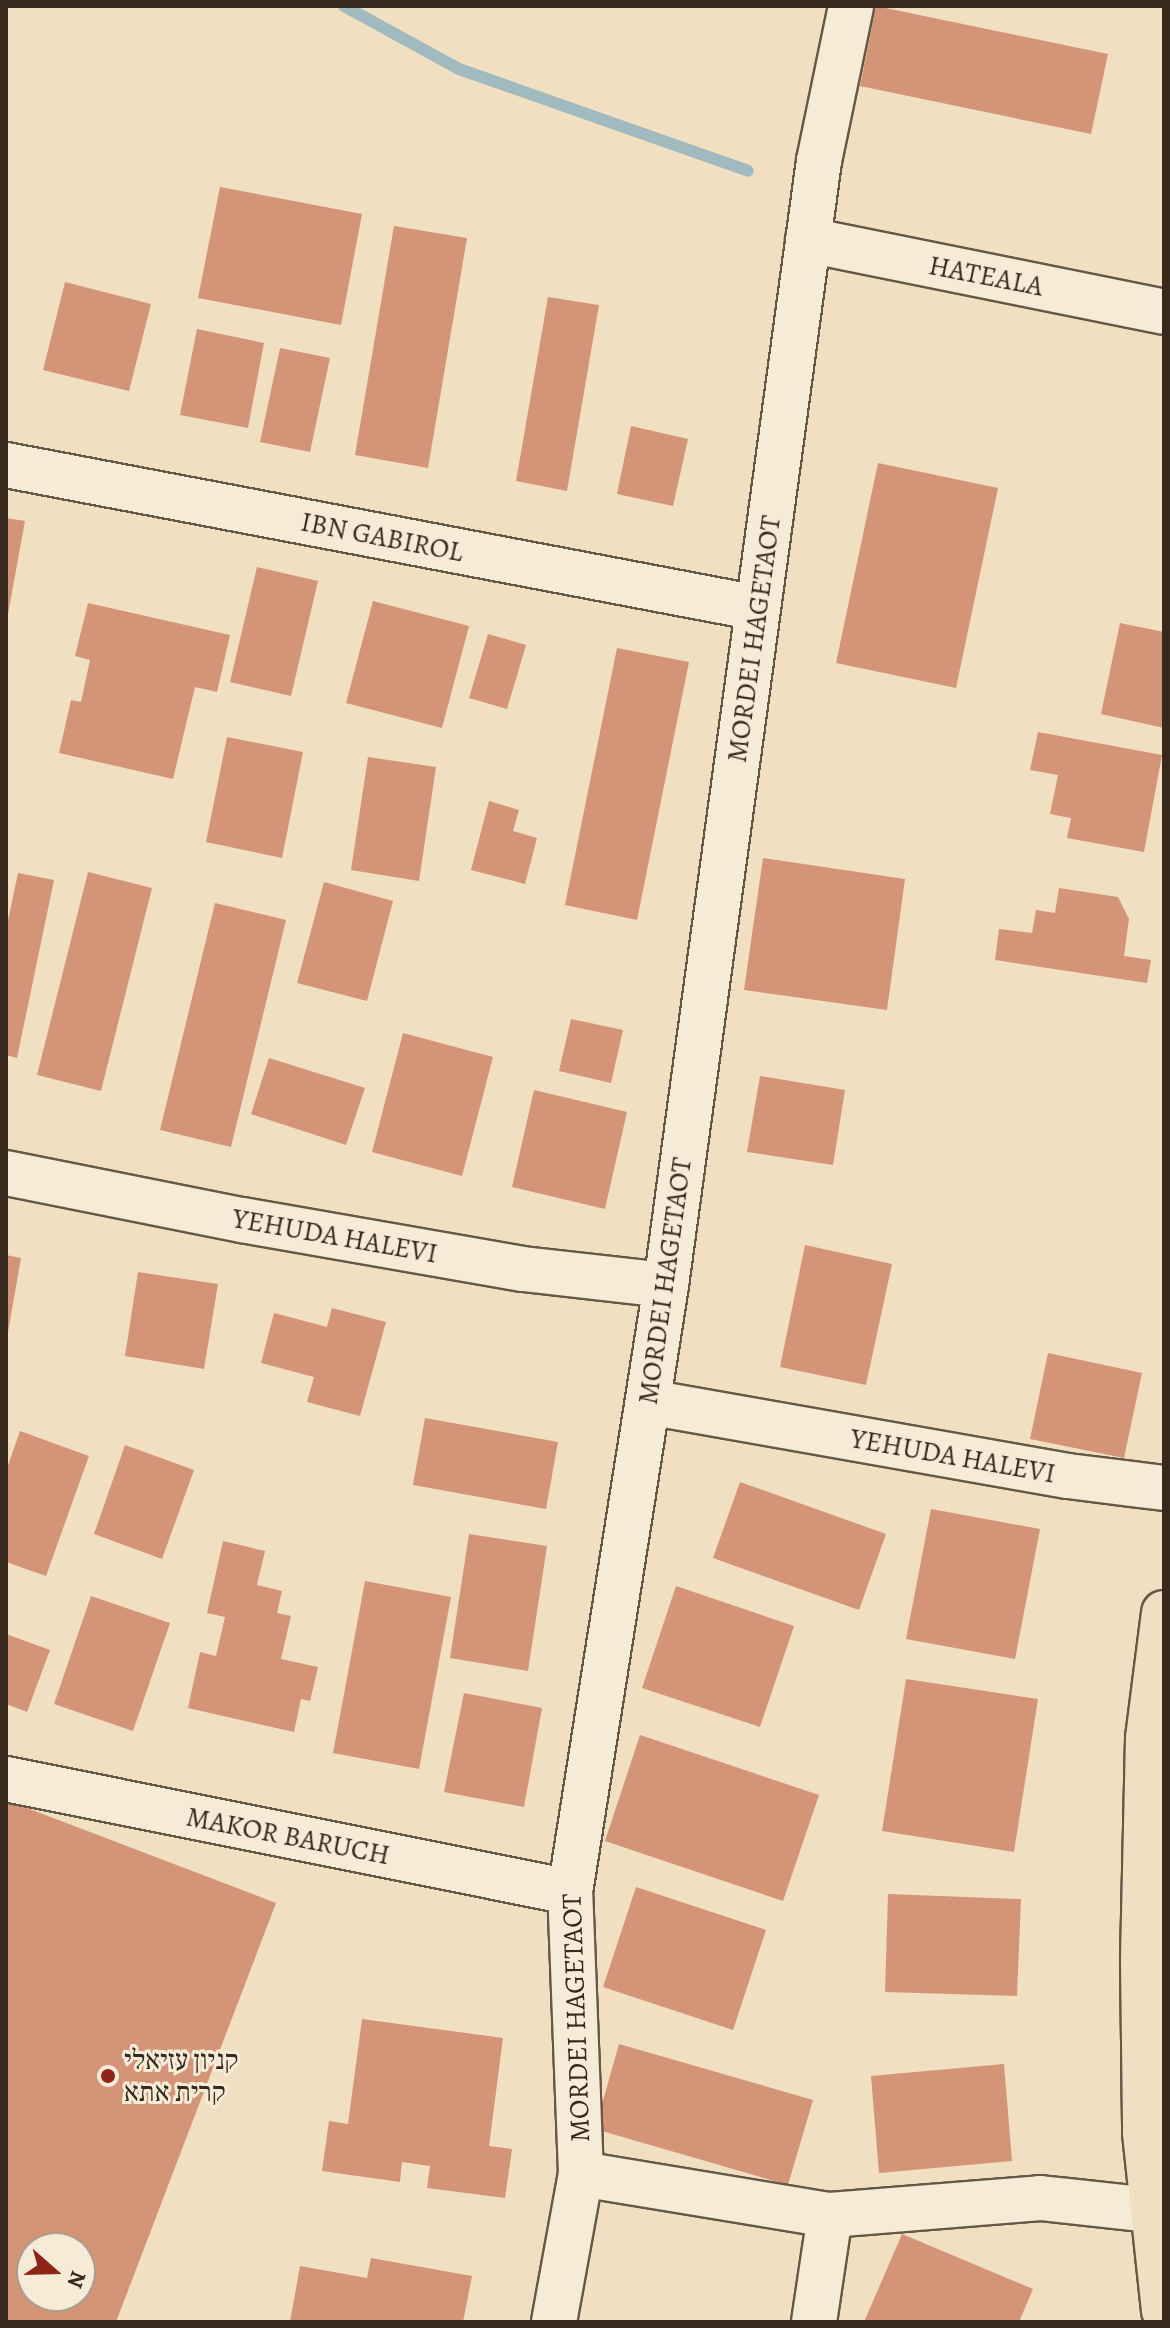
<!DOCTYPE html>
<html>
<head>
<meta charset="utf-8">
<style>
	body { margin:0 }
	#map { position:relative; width:1170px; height:2328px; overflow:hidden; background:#f0e0c1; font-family:Alegreya,"Frank Ruhl Libre",serif }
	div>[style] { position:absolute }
	.stream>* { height:12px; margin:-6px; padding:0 6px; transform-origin:6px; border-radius:6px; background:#a1babf }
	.building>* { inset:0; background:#d49478 }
	.roads { filter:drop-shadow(2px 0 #655846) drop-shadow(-2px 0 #655846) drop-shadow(0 2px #655846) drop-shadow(0 -2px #655846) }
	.minor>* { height:44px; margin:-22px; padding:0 22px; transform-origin:22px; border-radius:22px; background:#f5ebd7 }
	.major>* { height:44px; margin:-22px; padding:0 22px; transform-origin:22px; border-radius:22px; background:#f0e0c1 }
	.dots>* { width:22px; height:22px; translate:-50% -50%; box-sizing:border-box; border:4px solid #f5ebd7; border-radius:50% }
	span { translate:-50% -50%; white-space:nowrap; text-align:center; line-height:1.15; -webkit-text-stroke:6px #f5ebd7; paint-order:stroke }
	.street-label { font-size:28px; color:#372a1d }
	.poi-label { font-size:28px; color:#372a1d }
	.left { translate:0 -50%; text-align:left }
	.frame { position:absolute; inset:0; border:8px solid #372a1d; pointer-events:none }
	.north { position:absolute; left:16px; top:2232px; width:80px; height:80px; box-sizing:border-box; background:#f5ebd7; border:2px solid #a99e8d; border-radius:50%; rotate:110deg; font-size:22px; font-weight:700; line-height:32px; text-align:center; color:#372a1d }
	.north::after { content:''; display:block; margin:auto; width:28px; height:36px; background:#8f2418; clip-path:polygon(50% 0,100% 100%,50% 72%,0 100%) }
</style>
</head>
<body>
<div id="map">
	<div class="stream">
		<i style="left:344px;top:6px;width:131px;rotate:28.7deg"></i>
		<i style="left:459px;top:69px;width:306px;rotate:19.4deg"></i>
	</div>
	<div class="building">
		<i style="clip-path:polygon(876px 6px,1108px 54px,1091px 134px,860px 86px)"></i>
		<i style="clip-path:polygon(220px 187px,362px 214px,341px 325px,198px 298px)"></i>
		<i style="clip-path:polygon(394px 226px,467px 238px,428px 468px,355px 455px)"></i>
		<i style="clip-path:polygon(65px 282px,151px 304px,129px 391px,43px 370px)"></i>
		<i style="clip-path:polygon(548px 297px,599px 305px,567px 491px,516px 481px)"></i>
		<i style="clip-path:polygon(197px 329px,264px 343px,248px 428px,180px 415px)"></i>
		<i style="clip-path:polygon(280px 348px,330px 358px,310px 452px,260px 442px)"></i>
		<i style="clip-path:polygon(631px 426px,688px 439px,673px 506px,617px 494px)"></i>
		<i style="clip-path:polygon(878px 463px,998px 488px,956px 688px,836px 663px)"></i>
		<i style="clip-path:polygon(6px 518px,25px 521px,8px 614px,6px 613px)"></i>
		<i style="clip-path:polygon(257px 567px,318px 581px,291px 696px,230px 682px)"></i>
		<i style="clip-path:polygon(373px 601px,469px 626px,442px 728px,346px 703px)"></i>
		<i style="clip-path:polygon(88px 603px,230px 635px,217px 692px,195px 687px,173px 779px,59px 753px,71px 700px,81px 702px,90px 660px,75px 656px)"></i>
		<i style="clip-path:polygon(1120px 623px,1164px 632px,1164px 728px,1101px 714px)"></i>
		<i style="clip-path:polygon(488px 634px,526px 645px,507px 709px,469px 698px)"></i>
		<i style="clip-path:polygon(617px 648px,689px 662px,637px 920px,565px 905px)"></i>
		<i style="clip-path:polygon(1038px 732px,1162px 755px,1144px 852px,1067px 838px,1071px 818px,1050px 814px,1058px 775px,1030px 770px)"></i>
		<i style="clip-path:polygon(227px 737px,303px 752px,282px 858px,206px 842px)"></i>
		<i style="clip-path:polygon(368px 757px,436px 767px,419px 881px,351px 870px)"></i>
		<i style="clip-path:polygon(489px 801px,519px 810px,513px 831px,537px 838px,525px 884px,471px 870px)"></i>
		<i style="clip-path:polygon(763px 858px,905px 879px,887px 1010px,744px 990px)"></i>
		<i style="clip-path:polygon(88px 872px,152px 888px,101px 1091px,37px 1075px)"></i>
		<i style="clip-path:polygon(18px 873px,54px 880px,17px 1058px,6px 1055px,6px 930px)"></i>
		<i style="clip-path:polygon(324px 882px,393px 901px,367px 1001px,297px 983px)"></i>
		<i style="clip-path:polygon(1059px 888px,1118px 897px,1129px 919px,1124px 956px,1151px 960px,1147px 983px,995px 960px,999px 929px,1032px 933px,1036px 910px,1055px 913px)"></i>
		<i style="clip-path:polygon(215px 903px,286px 920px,231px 1147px,160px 1130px)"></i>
		<i style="clip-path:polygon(571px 1019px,623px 1030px,611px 1083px,559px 1071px)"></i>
		<i style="clip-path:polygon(403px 1033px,493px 1057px,462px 1176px,372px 1152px)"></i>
		<i style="clip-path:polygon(269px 1058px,365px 1088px,346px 1145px,251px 1114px)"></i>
		<i style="clip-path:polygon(760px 1076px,845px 1090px,833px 1165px,747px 1152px)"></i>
		<i style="clip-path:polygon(534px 1090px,627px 1112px,605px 1209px,512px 1187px)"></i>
		<i style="clip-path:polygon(805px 1245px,892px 1264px,866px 1385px,780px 1367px)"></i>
		<i style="clip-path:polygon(6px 1255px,21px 1258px,8px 1332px,6px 1332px)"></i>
		<i style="clip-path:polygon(138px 1272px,218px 1284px,204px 1369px,125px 1356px)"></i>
		<i style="clip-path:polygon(332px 1308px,386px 1322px,360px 1416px,307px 1402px,314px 1377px,261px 1363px,274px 1313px,327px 1327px)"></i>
		<i style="clip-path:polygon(1048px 1353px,1142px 1373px,1124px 1458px,1030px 1439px)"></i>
		<i style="clip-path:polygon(425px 1418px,558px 1442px,546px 1509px,413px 1485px)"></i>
		<i style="clip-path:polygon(20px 1431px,89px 1456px,46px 1576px,6px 1562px,6px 1471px)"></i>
		<i style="clip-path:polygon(125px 1445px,194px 1470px,162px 1559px,94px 1534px)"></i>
		<i style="clip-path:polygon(740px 1482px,886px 1534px,859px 1610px,713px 1558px)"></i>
		<i style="clip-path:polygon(931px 1509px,1040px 1529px,1015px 1659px,906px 1639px)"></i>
		<i style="clip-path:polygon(469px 1534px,547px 1546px,528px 1671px,450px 1658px)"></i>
		<i style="clip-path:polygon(223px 1541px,265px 1551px,257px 1585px,282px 1591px,277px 1613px,291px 1616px,281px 1659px,318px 1667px,310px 1701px,301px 1699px,294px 1732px,188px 1708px,200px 1652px,216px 1656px,225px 1617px,207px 1613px)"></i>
		<i style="clip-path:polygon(365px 1581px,451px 1597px,419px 1769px,333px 1753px)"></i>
		<i style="clip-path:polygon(676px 1586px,794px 1626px,760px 1727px,642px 1688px)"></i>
		<i style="clip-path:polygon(91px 1596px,170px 1623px,133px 1731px,54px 1704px)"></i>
		<i style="clip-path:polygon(6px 1634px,50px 1650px,27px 1712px,6px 1704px)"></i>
		<i style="clip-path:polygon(906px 1679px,1038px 1699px,1014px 1852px,882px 1831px)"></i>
		<i style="clip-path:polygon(464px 1693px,542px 1708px,524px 1807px,444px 1792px)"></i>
		<i style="clip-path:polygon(640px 1735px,819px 1795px,783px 1901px,605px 1841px)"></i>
		<i style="clip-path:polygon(evenodd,6px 1800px,276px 1903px,116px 2322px,6px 2322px,6px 1800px,32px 2248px,80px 2248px,80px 2296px,32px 2296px,32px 2248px)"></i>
		<i style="clip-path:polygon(636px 1887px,766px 1930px,733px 2030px,603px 1987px)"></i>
		<i style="clip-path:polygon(888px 1894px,1021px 1899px,1017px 1996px,885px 1992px)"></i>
		<i style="clip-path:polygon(362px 2019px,503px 2038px,489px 2146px,512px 2149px,505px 2198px,427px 2188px,430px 2166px,402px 2162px,400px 2182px,322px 2171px,329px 2121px,348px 2124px)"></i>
		<i style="clip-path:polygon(619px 2044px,813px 2100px,788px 2185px,595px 2129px)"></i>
		<i style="clip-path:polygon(1004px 2064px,1012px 2161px,879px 2173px,871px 2076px)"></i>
		<i style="clip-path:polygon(902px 2234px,1033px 2289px,1019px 2322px,864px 2322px)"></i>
		<i style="clip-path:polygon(371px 2258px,472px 2276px,463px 2322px,290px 2322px,300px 2266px,367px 2278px)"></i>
	</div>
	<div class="roads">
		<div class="minor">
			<i style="left:808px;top:240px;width:363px;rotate:11.4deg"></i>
			<i style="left:6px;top:465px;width:765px;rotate:10.77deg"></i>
			<i style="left:6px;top:1173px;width:241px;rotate:11.3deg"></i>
			<i style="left:242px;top:1220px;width:285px;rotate:9.9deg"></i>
			<i style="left:523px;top:1269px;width:144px;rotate:6.4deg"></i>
			<i style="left:648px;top:1402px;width:426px;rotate:10deg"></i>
			<i style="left:1068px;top:1476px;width:97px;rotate:7.1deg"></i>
			<i style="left:6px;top:1779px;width:575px;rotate:11.33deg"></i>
			<i style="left:581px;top:2174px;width:252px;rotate:9.4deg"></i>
			<i style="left:830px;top:2215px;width:211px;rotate:-4.6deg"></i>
			<i style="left:1040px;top:2198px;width:112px;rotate:6.2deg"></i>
			<i style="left:554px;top:2322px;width:150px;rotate:-79.7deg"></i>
			<i style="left:581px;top:2174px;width:282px;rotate:-92.2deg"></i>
			<i style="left:570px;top:1892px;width:615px;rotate:-81.01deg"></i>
			<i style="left:666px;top:1285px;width:1134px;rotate:-82.25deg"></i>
			<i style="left:819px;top:161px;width:158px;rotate:-78.3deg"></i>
			<i style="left:814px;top:2322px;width:108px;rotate:-81.5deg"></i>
		</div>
		<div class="major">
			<i style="left:1164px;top:1613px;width:126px;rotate:97.3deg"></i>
			<i style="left:1148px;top:1738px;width:223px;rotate:91.3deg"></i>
			<i style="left:1143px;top:1961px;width:172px;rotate:89.3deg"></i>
			<i style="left:1145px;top:2133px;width:179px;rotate:83.9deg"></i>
		</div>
	</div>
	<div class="dots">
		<i style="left:108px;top:2076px;background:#8f2418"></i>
	</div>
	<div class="street-label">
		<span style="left:986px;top:276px;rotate:11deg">HATEALA</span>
		<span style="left:382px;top:537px;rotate:11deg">IBN GABIROL</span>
		<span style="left:754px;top:639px;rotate:-82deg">MORDEI HAGETAOT</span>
		<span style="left:335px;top:1236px;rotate:10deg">YEHUDA HALEVI</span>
		<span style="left:665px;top:1281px;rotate:-82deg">MORDEI HAGETAOT</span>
		<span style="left:953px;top:1456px;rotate:10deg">YEHUDA HALEVI</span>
		<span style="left:288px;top:1836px;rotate:11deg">MAKOR BARUCH</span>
		<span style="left:576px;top:2018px;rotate:-92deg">MORDEI HAGETAOT</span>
	</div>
	<div class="poi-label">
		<span class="left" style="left:124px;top:2076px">קניון עזיאלי<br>קרית אתא</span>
	</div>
	<div class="frame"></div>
	<div class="north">N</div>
</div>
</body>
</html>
